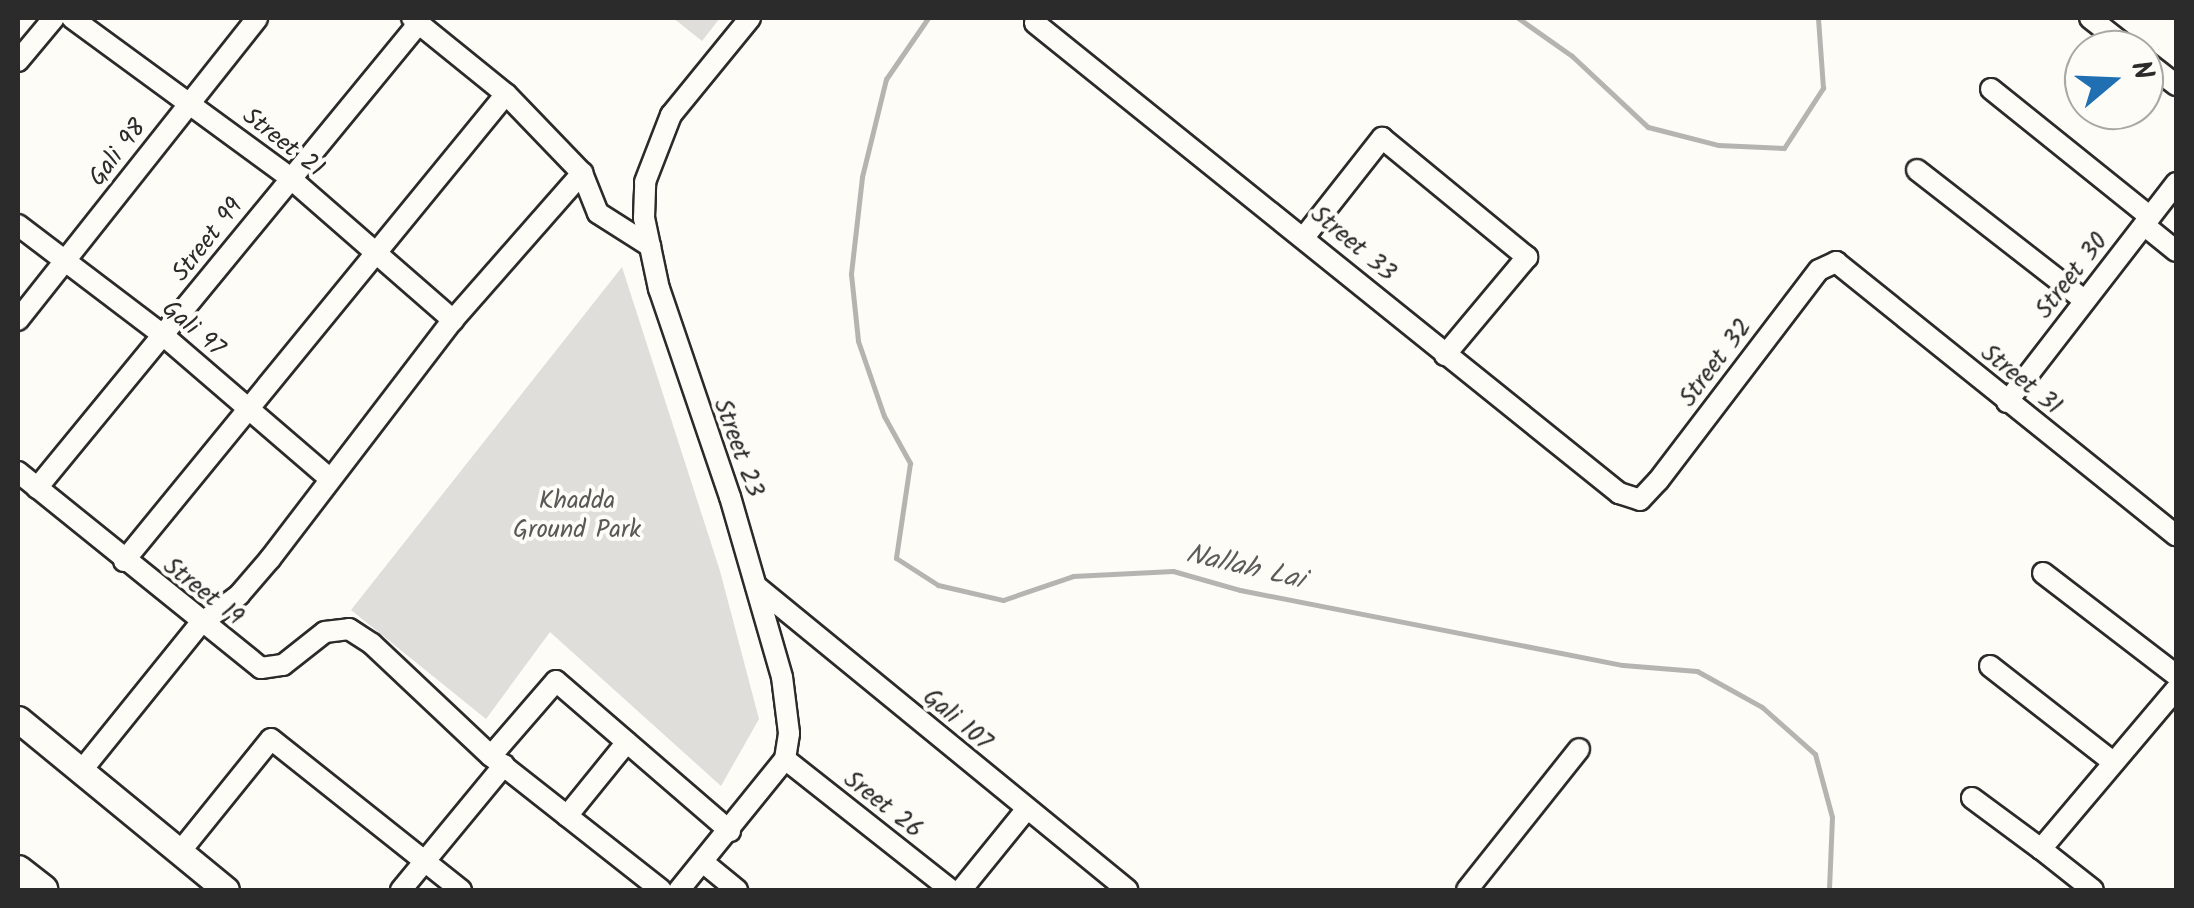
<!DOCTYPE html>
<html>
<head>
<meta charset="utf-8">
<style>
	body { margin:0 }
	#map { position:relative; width:2194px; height:908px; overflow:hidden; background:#fdfcf7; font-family:Kalam,sans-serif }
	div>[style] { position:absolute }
	.green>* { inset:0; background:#dfdeda }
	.stream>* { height:5px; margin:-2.5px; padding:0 2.5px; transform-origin:2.5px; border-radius:2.5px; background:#b5b4b1 }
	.roads { filter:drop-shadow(2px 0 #2b2b2b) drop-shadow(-2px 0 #2b2b2b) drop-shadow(0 2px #2b2b2b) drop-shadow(0 -2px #2b2b2b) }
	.minor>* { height:20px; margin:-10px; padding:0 10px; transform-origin:10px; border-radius:10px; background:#fdfcf7 }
	.major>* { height:25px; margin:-12.5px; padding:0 12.5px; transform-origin:12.5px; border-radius:12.5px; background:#fdfcf7 }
	.highway>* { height:30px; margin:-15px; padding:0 15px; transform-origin:15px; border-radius:15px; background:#fdfcf7 }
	span { translate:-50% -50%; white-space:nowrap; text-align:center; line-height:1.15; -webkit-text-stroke:8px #fdfcf7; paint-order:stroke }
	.street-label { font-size:25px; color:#2b2b2b }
	.park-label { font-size:25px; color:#585857 }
	.water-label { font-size:28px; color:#5b5b5a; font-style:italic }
	.frame { position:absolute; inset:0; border:20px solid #2b2b2b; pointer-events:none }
	.north { position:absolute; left:2064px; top:30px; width:100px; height:100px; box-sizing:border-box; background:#fdfcf7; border:2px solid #a9a8a5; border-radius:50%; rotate:71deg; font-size:28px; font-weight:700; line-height:40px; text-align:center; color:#2b2b2b }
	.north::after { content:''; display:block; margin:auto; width:35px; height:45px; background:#1f6fb2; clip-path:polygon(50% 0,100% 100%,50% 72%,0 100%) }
</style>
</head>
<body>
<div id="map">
	<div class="green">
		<i style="clip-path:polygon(673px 18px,720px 18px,702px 41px)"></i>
		<i style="clip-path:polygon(622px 267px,720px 571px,759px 719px,721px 786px,550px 632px,486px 719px,351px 610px)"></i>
	</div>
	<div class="stream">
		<i style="left:928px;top:18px;width:74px;rotate:124.5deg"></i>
		<i style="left:886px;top:79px;width:101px;rotate:103.8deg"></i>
		<i style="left:862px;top:177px;width:98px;rotate:96.5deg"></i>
		<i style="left:851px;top:274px;width:67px;rotate:84deg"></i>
		<i style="left:858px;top:341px;width:79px;rotate:70.9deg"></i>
		<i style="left:884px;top:416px;width:54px;rotate:61deg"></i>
		<i style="left:910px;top:463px;width:96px;rotate:98.4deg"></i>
		<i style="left:896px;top:558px;width:50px;rotate:32.7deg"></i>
		<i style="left:938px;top:585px;width:67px;rotate:13deg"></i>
		<i style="left:1003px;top:600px;width:74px;rotate:-18.9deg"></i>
		<i style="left:1073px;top:576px;width:100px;rotate:-2.9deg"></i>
		<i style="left:1173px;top:571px;width:70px;rotate:15.8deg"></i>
		<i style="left:1240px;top:590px;width:390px;rotate:11.1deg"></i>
		<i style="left:1623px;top:665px;width:74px;rotate:4.6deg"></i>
		<i style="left:1697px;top:671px;width:74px;rotate:29deg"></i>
		<i style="left:1762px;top:707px;width:71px;rotate:41.6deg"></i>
		<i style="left:1815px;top:754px;width:65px;rotate:74.9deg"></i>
		<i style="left:1832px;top:817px;width:73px;rotate:92.4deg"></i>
		<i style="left:1518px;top:18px;width:66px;rotate:35.1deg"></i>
		<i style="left:1572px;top:56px;width:104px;rotate:43.1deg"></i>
		<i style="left:1648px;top:127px;width:72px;rotate:14.4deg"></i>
		<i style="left:1718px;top:145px;width:66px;rotate:2.6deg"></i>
		<i style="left:1784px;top:148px;width:72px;rotate:-57deg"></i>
		<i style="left:1823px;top:88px;width:70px;rotate:-94.1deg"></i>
	</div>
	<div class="roads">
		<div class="minor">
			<i style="left:72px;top:18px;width:269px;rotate:36.2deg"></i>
			<i style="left:289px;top:177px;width:218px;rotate:41.1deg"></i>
			<i style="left:412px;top:18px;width:121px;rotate:39deg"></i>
			<i style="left:506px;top:94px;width:110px;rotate:46.1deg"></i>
			<i style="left:582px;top:173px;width:43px;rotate:68.2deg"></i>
			<i style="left:598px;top:213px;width:62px;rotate:32.4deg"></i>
			<i style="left:2090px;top:18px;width:52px;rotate:38deg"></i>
			<i style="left:1035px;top:23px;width:750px;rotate:38.83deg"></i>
			<i style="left:1619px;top:493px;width:22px;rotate:18deg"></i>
			<i style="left:1640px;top:500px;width:26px;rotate:-47deg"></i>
			<i style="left:1658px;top:481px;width:265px;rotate:-52.7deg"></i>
			<i style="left:1819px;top:270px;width:19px;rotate:-25deg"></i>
			<i style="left:1836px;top:262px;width:436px;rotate:38.8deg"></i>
			<i style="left:2144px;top:60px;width:41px;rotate:38deg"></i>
			<i style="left:18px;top:61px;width:56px;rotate:-50.1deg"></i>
			<i style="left:1991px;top:89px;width:204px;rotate:38.8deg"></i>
			<i style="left:1917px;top:170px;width:212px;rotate:37.9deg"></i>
			<i style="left:18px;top:225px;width:183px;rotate:37.2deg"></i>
			<i style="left:164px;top:336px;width:219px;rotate:40.7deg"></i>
			<i style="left:2144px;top:225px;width:41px;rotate:39.1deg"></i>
			<i style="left:1305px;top:236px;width:125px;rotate:-51.8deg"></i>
			<i style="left:1382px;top:138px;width:188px;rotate:39.4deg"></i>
			<i style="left:1527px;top:257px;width:128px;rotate:129.9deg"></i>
			<i style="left:18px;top:320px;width:385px;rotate:-51.6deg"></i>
			<i style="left:2007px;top:402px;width:277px;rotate:-52.3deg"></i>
			<i style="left:18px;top:472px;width:312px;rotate:38.9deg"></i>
			<i style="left:261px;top:668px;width:22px;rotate:-8deg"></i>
			<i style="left:283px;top:665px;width:53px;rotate:-38.2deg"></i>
			<i style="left:325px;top:632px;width:24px;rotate:-7deg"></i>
			<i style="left:349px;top:629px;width:27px;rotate:33deg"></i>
			<i style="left:372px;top:644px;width:163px;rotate:43.3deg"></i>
			<i style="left:491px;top:756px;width:216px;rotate:38.2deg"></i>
			<i style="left:37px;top:488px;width:602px;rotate:-50.6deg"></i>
			<i style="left:124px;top:561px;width:603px;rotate:-50.72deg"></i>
			<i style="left:2043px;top:573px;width:168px;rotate:37.5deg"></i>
			<i style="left:756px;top:586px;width:480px;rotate:39.3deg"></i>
			<i style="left:1990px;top:666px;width:157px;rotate:38deg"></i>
			<i style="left:491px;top:756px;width:99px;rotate:-49.1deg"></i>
			<i style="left:556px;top:681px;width:230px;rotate:40.8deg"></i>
			<i style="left:785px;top:759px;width:211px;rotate:38.3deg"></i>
			<i style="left:82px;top:770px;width:188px;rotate:-51.1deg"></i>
			<i style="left:200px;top:624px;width:49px;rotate:-36.6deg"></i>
			<i style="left:239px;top:595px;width:48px;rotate:-49.3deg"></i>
			<i style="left:270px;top:559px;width:301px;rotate:-52.6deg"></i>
			<i style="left:453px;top:320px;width:196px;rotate:-48.7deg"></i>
			<i style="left:1972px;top:798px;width:86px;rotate:36.5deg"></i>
			<i style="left:2041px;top:849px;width:209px;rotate:-49.8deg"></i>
			<i style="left:567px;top:816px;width:95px;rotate:-51deg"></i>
			<i style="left:2041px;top:849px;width:66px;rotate:38.3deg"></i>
			<i style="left:179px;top:853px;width:146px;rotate:-51.1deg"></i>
			<i style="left:271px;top:739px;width:243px;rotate:38.5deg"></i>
			<i style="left:704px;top:863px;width:43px;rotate:39.3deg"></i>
			<i style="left:401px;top:890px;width:162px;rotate:-50.5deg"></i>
			<i style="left:679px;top:890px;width:169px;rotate:-51deg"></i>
			<i style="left:785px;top:759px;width:26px;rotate:-81deg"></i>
			<i style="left:789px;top:733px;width:56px;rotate:-97.1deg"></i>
			<i style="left:782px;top:677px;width:187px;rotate:-106.1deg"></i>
			<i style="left:730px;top:497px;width:220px;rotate:-108.8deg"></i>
			<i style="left:659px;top:289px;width:73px;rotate:-101.9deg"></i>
			<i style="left:644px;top:218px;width:36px;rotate:-88deg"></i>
			<i style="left:645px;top:182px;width:72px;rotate:-68.8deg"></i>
			<i style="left:671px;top:115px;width:125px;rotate:-50.8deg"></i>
			<i style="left:961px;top:890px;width:103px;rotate:-50.9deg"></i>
			<i style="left:1467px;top:890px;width:180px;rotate:-51.5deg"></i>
		</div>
		<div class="major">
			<i style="left:18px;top:719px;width:269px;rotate:39.4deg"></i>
		</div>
		<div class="highway">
			<i style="left:18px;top:871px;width:31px;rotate:38deg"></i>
		</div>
	</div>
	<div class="street-label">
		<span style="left:283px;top:143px;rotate:38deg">Street 21</span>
		<span style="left:118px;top:153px;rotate:-52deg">Gali 98</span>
		<span style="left:208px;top:240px;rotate:-52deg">Street 99</span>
		<span style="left:1353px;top:244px;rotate:40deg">Street 33</span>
		<span style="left:2072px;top:276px;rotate:-52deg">Street 30</span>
		<span style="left:193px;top:329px;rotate:40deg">Gali 97</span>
		<span style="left:1716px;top:363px;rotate:-53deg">Street 32</span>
		<span style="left:2021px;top:380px;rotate:39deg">Street 31</span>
		<span style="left:738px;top:448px;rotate:70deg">Street 23</span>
		<span style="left:203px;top:592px;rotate:38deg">Street 19</span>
		<span style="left:957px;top:720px;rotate:40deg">Gali 107</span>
		<span style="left:883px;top:805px;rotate:38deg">Sreet 26</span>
	</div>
	<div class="park-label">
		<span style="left:577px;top:516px">Khadda<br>Ground Park</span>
	</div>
	<div class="water-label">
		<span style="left:1245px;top:568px;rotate:13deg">Nallah Lai</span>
	</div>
	<div class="frame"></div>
	<div class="north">N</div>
</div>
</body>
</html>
